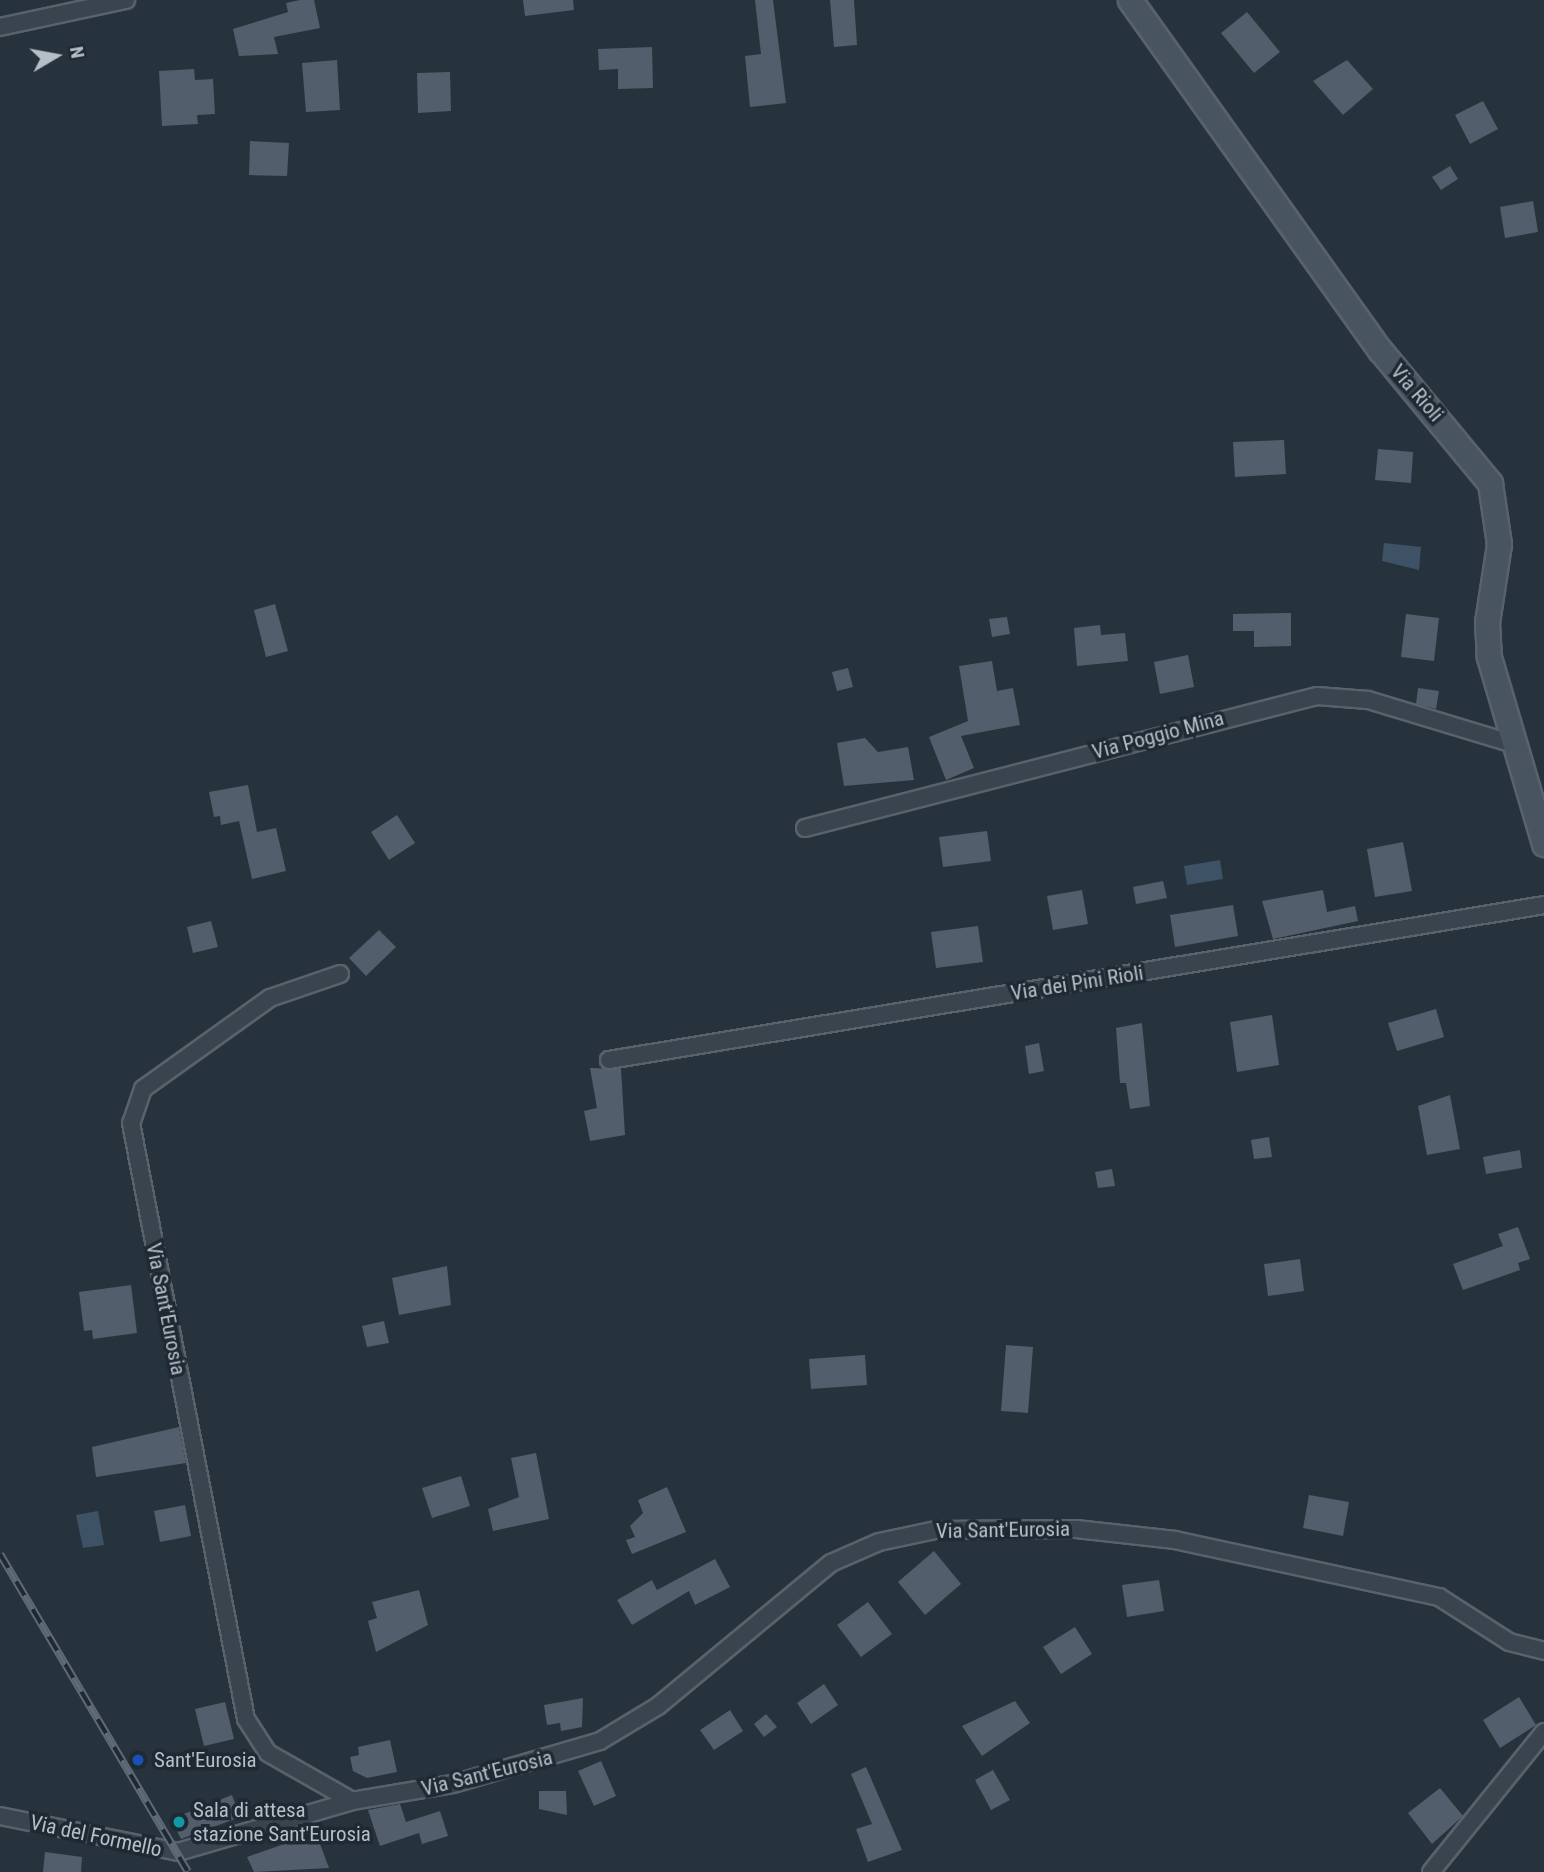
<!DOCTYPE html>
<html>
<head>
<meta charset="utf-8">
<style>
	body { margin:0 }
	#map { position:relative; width:1544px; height:1872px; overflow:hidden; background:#26333d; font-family:"Roboto Condensed",sans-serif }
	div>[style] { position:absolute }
	.water>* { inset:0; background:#3d5265 }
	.building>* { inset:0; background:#525e6b }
	.roads { filter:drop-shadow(2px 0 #58626b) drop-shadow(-2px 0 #58626b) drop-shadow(0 2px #58626b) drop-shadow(0 -2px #58626b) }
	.minor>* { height:16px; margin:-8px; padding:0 8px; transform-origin:8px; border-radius:8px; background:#3a444e }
	.secondary>* { height:23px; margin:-11.5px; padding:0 11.5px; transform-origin:11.5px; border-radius:11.5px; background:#485460 }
	.rail>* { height:8px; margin-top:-4px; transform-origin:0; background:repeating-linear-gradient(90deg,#1f2933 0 16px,#5e6b76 0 32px); box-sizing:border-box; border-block:2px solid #5e6b76 }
	.dots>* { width:19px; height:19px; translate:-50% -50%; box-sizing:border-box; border:4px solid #1f2933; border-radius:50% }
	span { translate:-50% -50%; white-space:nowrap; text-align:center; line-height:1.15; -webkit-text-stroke:7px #1f2933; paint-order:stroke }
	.street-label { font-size:21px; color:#b6bfc8 }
	.poi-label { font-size:21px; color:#b6bfc8 }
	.left { translate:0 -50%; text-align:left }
	.north { position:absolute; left:21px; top:21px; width:70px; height:70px; -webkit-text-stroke:5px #1f2933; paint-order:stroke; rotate:80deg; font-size:19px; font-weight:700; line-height:28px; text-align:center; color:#b6bfc8 }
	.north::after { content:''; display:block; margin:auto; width:24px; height:32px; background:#b6bfc8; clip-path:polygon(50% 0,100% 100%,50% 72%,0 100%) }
</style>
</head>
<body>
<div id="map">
	<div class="water">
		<i style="clip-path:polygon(1384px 543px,1421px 547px,1419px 570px,1382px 561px)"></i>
		<i style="clip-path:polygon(1220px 860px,1223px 879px,1187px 885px,1184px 866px)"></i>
		<i style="clip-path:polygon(98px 1511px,104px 1545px,83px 1548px,76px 1515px)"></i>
	</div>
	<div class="building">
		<i style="clip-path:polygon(300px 0,314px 0,320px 28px,274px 37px,278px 54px,239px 56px,233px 29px,288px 12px,286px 3px)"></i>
		<i style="clip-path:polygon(523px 0,573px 0,574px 10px,525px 16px)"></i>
		<i style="clip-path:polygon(755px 0,773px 0,786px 103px,750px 107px,745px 56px,761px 54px)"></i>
		<i style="clip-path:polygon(830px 0,854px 0,857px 45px,834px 47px)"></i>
		<i style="clip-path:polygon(1247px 12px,1280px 52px,1254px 73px,1221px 33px)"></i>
		<i style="clip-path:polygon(652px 47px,653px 88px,618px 89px,618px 69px,599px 70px,598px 49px)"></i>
		<i style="clip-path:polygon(337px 60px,340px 110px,306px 112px,302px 63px)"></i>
		<i style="clip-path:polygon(1347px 60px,1373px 89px,1343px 115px,1313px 81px)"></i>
		<i style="clip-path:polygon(194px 69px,195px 80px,213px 79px,215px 114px,197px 115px,198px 124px,162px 126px,159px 71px)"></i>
		<i style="clip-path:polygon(450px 72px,451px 111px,418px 113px,417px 73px)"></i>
		<i style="clip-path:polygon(1483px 101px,1498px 129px,1470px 144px,1455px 115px)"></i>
		<i style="clip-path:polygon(250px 141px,289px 143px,287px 176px,249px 175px)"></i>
		<i style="clip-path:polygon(1450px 166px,1458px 179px,1441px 190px,1432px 177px)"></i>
		<i style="clip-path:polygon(1533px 201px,1538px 232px,1505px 238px,1500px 207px)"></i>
		<i style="clip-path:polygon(1284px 440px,1286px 474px,1235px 477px,1233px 442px)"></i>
		<i style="clip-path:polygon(1378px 449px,1413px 452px,1411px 483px,1375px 480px)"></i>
		<i style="clip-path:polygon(275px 604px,288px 651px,266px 657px,254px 610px)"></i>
		<i style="clip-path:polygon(1291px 613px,1291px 646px,1254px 647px,1254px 631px,1233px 631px,1233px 614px)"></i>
		<i style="clip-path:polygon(1406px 614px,1439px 618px,1434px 661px,1401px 657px)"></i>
		<i style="clip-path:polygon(1007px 617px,1010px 634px,992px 637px,989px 619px)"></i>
		<i style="clip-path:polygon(1100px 625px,1101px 635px,1125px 633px,1128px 661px,1077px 666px,1074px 628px)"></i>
		<i style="clip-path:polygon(1188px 655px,1194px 687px,1160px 694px,1154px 662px)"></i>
		<i style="clip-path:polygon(992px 661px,997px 691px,1013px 688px,1020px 725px,961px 736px,974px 768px,946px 780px,929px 737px,968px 721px,959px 666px)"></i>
		<i style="clip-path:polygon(848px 668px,853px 687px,837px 691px,832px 672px)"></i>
		<i style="clip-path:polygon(1418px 688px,1439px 691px,1436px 709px,1416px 704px)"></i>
		<i style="clip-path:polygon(865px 738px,878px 752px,908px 747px,914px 780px,844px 786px,837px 743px)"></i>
		<i style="clip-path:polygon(248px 785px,257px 832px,276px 828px,286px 871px,252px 879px,239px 821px,221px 825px,220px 816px,214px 817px,209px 792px)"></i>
		<i style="clip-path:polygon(397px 815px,415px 843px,389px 860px,371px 832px)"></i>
		<i style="clip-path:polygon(987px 831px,991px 861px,943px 867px,939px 837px)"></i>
		<i style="clip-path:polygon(1403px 842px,1412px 891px,1375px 897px,1367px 849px)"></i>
		<i style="clip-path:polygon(1163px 881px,1167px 898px,1136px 904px,1133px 887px)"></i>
		<i style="clip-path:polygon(1082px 890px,1088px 924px,1053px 930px,1047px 896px)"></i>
		<i style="clip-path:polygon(1323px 890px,1327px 912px,1355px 906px,1358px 921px,1273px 939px,1262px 901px)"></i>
		<i style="clip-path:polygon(1233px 905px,1238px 936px,1175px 947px,1170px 915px)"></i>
		<i style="clip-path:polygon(211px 921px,218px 947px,193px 953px,187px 927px)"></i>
		<i style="clip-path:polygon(978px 926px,983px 962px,936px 968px,931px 932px)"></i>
		<i style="clip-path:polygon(379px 930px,396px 947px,366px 976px,349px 958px)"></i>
		<i style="clip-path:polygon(1436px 1009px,1444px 1037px,1397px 1051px,1388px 1023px)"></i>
		<i style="clip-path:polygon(1272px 1015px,1279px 1065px,1237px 1072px,1230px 1022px)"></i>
		<i style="clip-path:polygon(1142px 1023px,1150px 1106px,1130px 1109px,1126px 1083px,1120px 1083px,1116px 1028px)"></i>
		<i style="clip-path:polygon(1039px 1043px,1044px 1071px,1029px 1074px,1025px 1046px)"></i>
		<i style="clip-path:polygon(590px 1068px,621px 1069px,625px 1135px,590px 1141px,584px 1111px,597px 1108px)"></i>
		<i style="clip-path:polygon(1450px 1095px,1460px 1149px,1427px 1155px,1418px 1106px)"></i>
		<i style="clip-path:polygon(1269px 1137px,1272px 1157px,1254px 1159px,1251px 1140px)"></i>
		<i style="clip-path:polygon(1520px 1150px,1522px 1168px,1486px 1174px,1483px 1157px)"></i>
		<i style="clip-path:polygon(1112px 1169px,1115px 1186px,1098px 1188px,1095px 1172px)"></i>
		<i style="clip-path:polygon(1518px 1227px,1530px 1259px,1518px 1263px,1520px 1270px,1463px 1290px,1453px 1264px,1503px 1246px,1498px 1234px)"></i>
		<i style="clip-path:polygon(1300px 1259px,1304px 1291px,1268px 1296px,1264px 1264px)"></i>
		<i style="clip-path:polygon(447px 1266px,451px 1305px,399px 1315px,392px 1278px)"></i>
		<i style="clip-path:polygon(131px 1285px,137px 1333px,93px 1339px,92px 1330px,84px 1331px,79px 1292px)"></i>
		<i style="clip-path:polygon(384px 1321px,389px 1343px,367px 1347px,362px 1326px)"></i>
		<i style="clip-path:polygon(1006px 1345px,1033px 1347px,1028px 1413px,1001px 1411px)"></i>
		<i style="clip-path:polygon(865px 1355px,867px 1385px,811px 1389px,809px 1359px)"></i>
		<i style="clip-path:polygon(179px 1427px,186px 1463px,96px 1477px,92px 1447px)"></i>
		<i style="clip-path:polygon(536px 1453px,549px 1519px,493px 1531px,488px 1509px,519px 1497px,511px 1458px)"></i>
		<i style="clip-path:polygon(461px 1476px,470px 1506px,432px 1518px,422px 1488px)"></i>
		<i style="clip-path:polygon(667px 1487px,686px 1532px,632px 1554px,626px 1540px,635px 1537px,630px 1526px,643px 1513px,638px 1500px)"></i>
		<i style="clip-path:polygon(1309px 1495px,1349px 1502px,1343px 1536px,1303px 1528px)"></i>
		<i style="clip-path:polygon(185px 1505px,191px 1536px,160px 1542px,154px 1511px)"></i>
		<i style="clip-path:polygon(934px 1551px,961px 1584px,925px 1615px,898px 1582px)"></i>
		<i style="clip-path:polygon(715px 1559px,730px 1587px,695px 1605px,689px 1591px,632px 1625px,617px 1600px,652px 1580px,657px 1590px)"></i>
		<i style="clip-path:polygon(1159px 1580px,1164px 1611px,1127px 1617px,1122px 1585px)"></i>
		<i style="clip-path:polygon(419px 1590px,428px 1625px,376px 1652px,368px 1621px,377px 1618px,372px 1602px)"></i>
		<i style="clip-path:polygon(868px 1602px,892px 1634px,861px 1657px,837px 1625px)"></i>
		<i style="clip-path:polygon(1075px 1627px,1092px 1654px,1061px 1674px,1043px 1647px)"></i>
		<i style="clip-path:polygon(824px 1684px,838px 1705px,811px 1724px,797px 1703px)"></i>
		<i style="clip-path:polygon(1519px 1697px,1536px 1725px,1500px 1748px,1483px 1720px)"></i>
		<i style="clip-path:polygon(583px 1698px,582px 1727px,561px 1731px,560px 1723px,547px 1725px,544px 1705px)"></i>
		<i style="clip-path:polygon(1015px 1701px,1030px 1723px,982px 1756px,962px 1726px)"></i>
		<i style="clip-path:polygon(225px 1702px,234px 1739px,204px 1746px,195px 1709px)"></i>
		<i style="clip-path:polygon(730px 1710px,743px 1731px,714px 1750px,700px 1730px)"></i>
		<i style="clip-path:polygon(766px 1714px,777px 1727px,764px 1737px,754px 1724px)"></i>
		<i style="clip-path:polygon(390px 1740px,397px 1772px,367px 1778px,353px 1771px,350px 1757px,359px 1755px,358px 1747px)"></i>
		<i style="clip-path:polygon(601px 1761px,616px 1796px,594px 1806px,578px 1771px)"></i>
		<i style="clip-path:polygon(866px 1767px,902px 1850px,868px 1862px,856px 1829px,872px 1824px,851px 1774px)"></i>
		<i style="clip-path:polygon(993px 1770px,1010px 1800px,991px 1810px,975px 1780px)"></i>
		<i style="clip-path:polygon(1440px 1788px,1463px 1816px,1432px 1844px,1408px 1813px)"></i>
		<i style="clip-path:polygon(539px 1791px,566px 1791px,567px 1815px,539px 1809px)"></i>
		<i style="clip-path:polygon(232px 1795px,240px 1817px,181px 1839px,171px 1819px)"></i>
		<i style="clip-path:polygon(400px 1804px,406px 1822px,440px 1811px,448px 1836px,422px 1844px,419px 1833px,380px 1846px,368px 1810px)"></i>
		<i style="clip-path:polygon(316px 1833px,329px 1868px,254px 1872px,247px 1857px)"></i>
		<i style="clip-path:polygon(45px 1852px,82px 1857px,81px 1872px,43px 1872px)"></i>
	</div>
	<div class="roads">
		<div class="minor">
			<i style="left:0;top:27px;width:129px;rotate:-12.1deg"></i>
			<i style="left:805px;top:828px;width:529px;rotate:-14.46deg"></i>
			<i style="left:1317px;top:696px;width:51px;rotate:4.5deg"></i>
			<i style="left:1368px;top:700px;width:148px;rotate:16.8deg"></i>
			<i style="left:340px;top:974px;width:74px;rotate:161.1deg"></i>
			<i style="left:270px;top:998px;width:156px;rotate:144.4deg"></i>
			<i style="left:143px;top:1089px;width:36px;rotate:109deg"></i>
			<i style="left:131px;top:1123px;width:607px;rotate:79.08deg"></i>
			<i style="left:246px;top:1719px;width:40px;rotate:57.1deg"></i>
			<i style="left:268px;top:1753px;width:97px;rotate:29.7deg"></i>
			<i style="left:352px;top:1801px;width:102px;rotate:-9.6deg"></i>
			<i style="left:453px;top:1784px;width:153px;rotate:-16.3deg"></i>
			<i style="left:600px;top:1741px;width:68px;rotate:-31.1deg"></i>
			<i style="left:658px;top:1706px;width:224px;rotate:-39.6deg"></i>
			<i style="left:831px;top:1563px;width:52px;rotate:-23.6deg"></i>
			<i style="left:879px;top:1542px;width:58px;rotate:-11.9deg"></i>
			<i style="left:936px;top:1530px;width:140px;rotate:-0.4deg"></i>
			<i style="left:1076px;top:1529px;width:100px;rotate:6.3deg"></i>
			<i style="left:1175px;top:1540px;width:270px;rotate:12.2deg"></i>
			<i style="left:1439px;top:1597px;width:83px;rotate:32.7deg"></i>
			<i style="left:1509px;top:1642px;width:36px;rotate:14deg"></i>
			<i style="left:609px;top:1060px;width:948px;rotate:-9.41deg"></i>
			<i style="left:0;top:1816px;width:182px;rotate:11.4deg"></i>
			<i style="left:178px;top:1852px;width:181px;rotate:-16.3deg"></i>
			<i style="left:1431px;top:1872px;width:180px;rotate:-51.1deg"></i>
		</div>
		<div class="secondary">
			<i style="left:1130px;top:0;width:430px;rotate:54.5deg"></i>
			<i style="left:1380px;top:350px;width:173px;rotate:50.4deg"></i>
			<i style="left:1490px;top:483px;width:62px;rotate:81.6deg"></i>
			<i style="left:1499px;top:544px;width:79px;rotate:98.7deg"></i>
			<i style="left:1487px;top:622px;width:35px;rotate:87deg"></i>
			<i style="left:1489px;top:657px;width:195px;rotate:73.6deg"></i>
		</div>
	</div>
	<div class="rail">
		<i style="left:0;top:1554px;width:369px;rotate:59.4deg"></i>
	</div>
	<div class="dots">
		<i style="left:138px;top:1760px;background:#1a4fb4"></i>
		<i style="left:179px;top:1822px;background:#0f9aa8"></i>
	</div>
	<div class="street-label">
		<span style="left:1417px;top:393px;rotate:49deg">Via Rioli</span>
		<span style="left:1158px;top:735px;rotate:-15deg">Via Poggio Mina</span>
		<span style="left:1077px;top:983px;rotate:-9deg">Via dei Pini Rioli</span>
		<span style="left:166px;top:1309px;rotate:79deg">Via Sant'Eurosia</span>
		<span style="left:1003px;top:1530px;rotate:-1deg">Via Sant'Eurosia</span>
		<span style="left:487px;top:1773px;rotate:-14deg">Via Sant'Eurosia</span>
		<span style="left:96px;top:1836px;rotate:12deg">Via del Formello</span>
	</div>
	<div class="poi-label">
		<span class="left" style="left:154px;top:1760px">Sant'Eurosia</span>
		<span class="left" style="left:193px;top:1822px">Sala di attesa<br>stazione Sant'Eurosia</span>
	</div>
	<div class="north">N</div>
</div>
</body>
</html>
